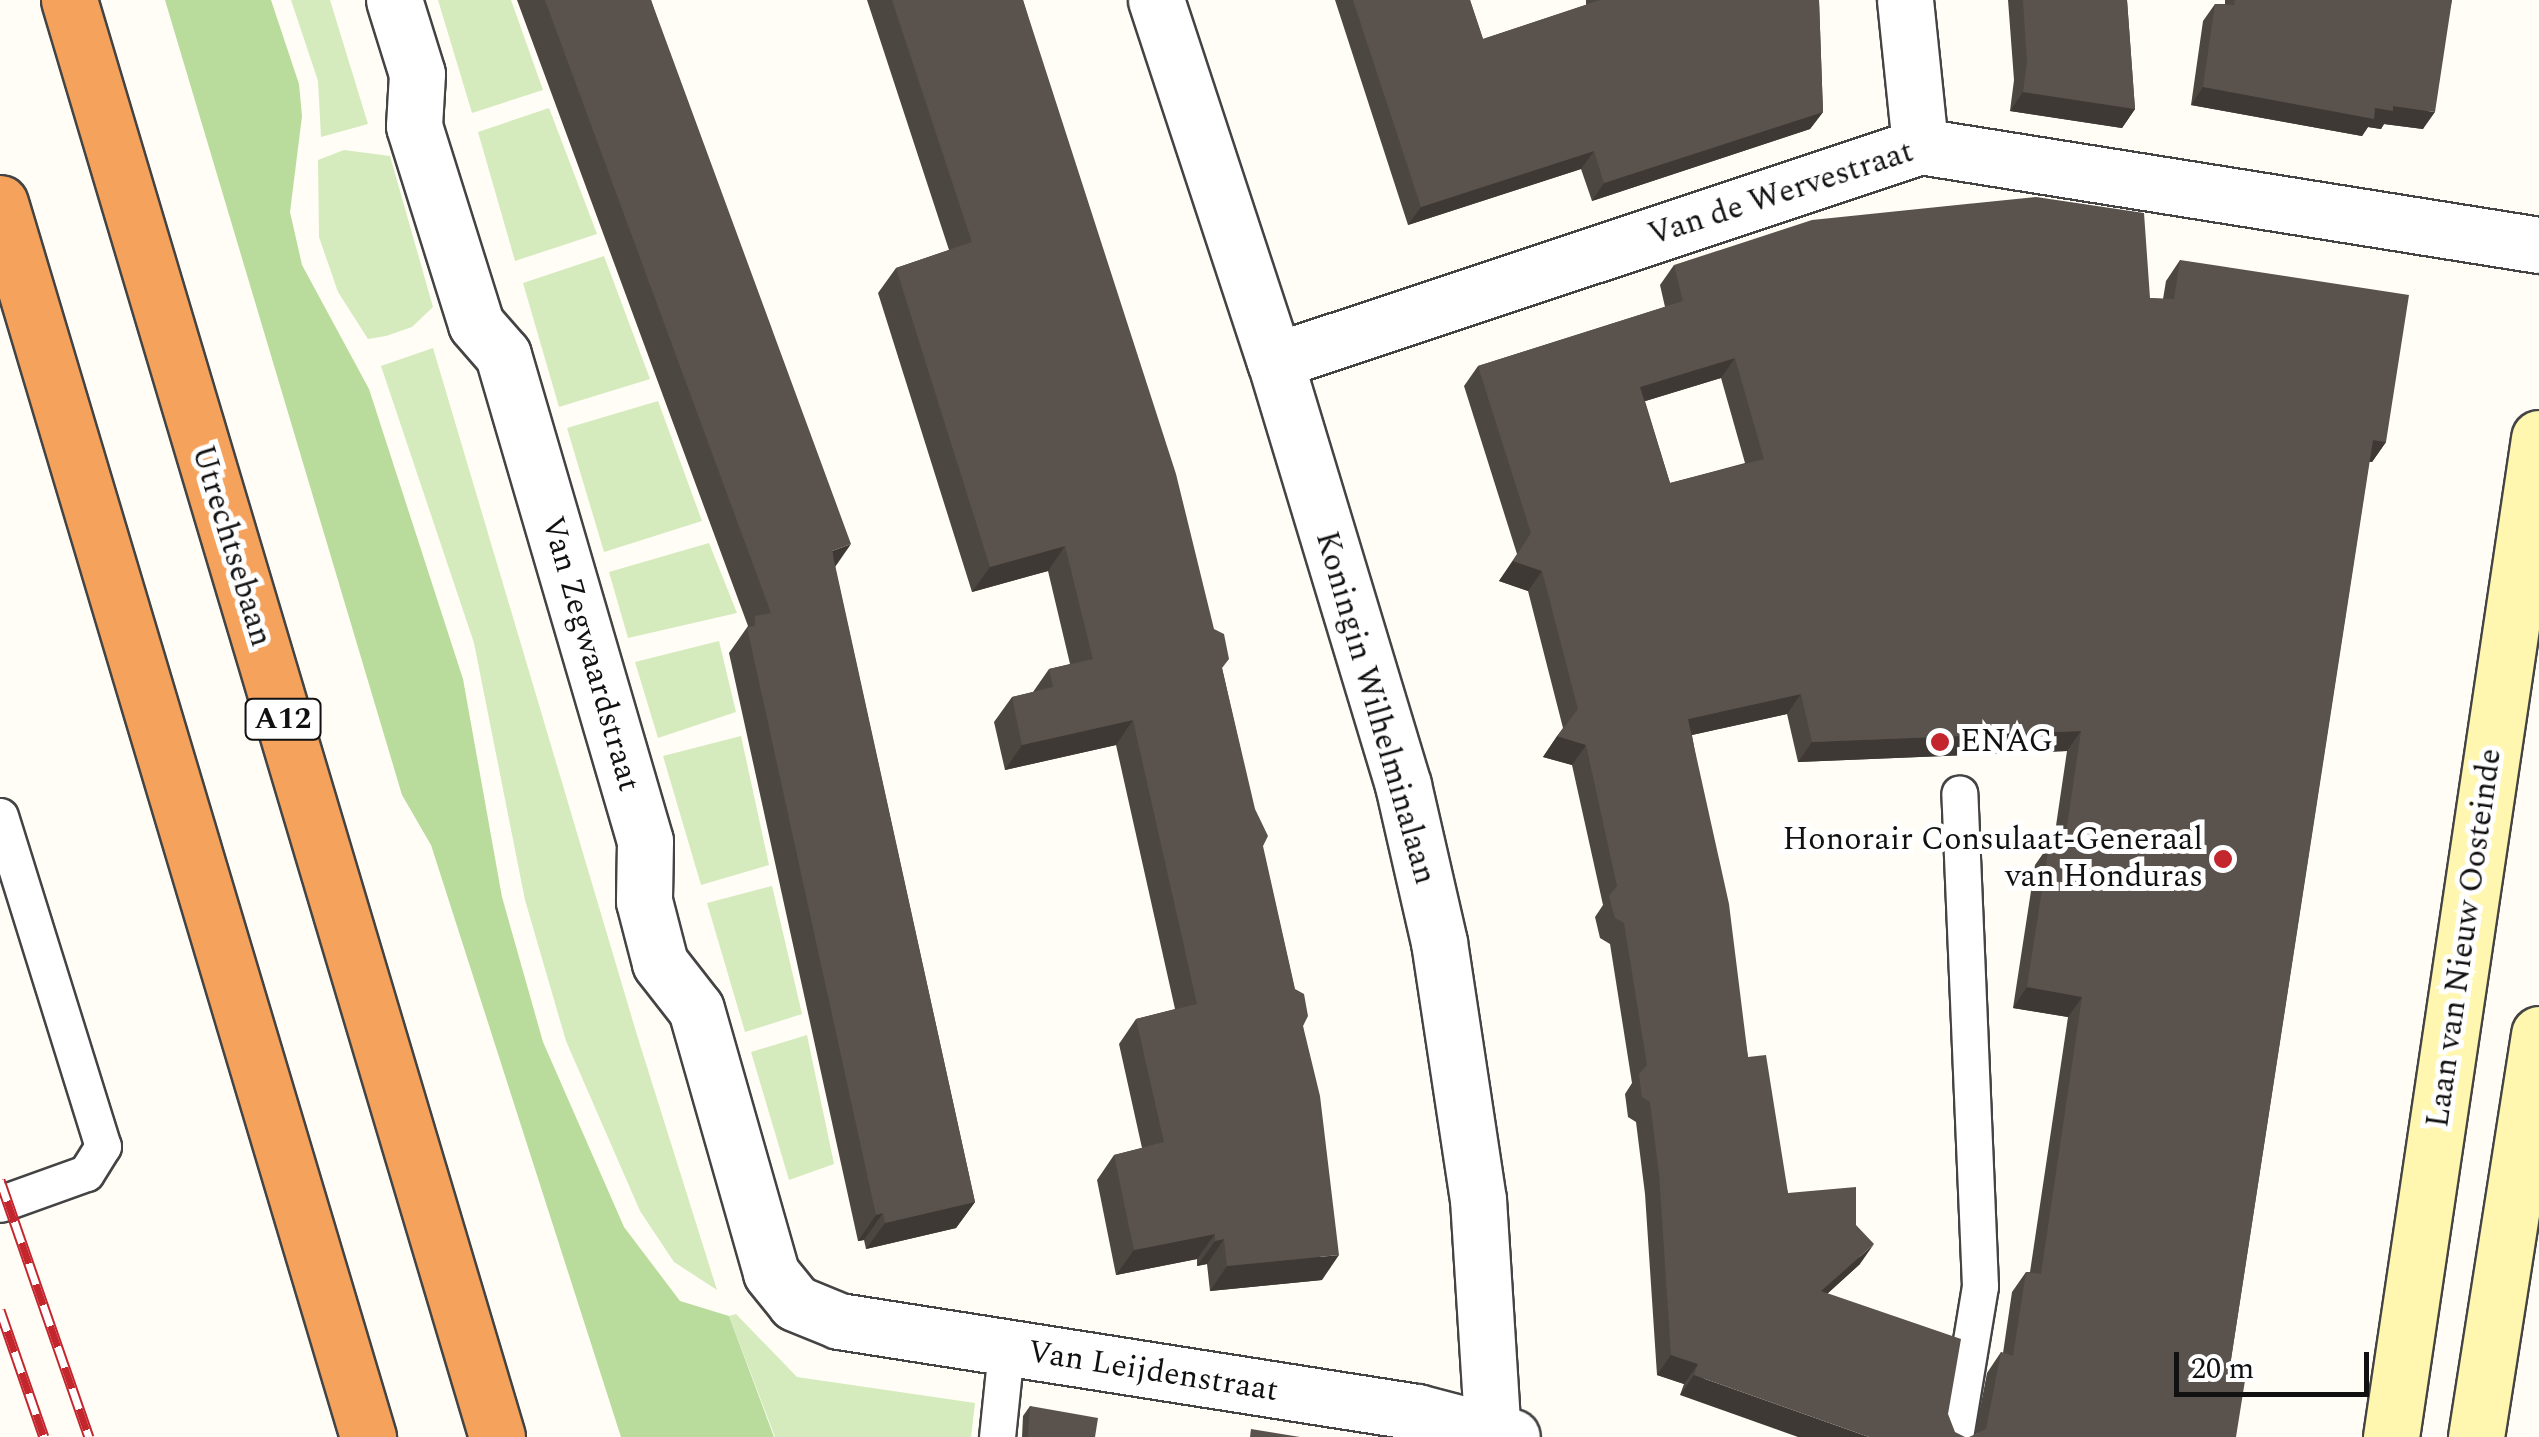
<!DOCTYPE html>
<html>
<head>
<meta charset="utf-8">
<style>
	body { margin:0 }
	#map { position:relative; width:2539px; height:1437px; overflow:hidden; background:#fffdf5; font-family:Spectral,serif }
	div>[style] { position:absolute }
	.green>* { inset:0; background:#d5ebbd }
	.forest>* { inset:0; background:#b9dc9c }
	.roads { filter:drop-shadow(2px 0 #444) drop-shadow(-2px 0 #444) drop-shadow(0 2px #444) drop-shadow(0 -2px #444) }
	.service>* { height:35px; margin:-17.5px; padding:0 17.5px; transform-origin:17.5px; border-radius:17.5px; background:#fff }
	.minor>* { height:55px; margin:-27.5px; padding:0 27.5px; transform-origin:27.5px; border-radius:27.5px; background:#fff }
	.secondary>* { height:55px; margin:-27.5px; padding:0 27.5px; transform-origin:27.5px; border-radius:27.5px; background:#fff6b0 }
	.motorway>* { height:55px; margin:-27.5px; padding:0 27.5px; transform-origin:27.5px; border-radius:27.5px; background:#f5a25d }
	.rail>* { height:11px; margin-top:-5.5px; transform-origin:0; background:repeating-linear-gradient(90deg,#fff 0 22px,#c4262e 0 44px); box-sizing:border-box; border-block:2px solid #c4262e }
	.wall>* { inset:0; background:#4d4742 }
	.shaded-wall>* { inset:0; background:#3f3936 }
	.building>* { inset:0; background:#5a524d }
	.dots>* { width:28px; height:28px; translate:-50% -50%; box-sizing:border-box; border:5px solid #fff; border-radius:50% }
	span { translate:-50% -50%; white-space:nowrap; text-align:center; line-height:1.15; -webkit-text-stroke:10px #fff; paint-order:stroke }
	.shield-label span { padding:2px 8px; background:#fff; border:2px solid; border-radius:8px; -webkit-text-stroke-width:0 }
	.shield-label { font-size:30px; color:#111; font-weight:700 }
	.street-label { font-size:32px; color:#111 }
	.poi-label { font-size:32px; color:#111 }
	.left { translate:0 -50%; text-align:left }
	.right { translate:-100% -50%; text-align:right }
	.scale { position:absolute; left:2174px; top:1352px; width:195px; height:45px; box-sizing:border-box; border:5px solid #111; border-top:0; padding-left:12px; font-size:30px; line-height:35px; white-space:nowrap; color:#111; -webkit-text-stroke:8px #fff; paint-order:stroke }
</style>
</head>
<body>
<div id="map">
	<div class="green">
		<i style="clip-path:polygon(291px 0,330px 0,368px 124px,321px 137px,318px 81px)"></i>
		<i style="clip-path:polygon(438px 0,511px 0,543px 90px,472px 113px)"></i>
		<i style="clip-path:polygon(549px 108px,597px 234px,515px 261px,478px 132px)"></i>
		<i style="clip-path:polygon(344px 150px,390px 156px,433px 307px,412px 327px,386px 336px,368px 339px,338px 292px,319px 237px,318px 160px)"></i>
		<i style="clip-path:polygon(604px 256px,650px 379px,559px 407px,523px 283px)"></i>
		<i style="clip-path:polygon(433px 348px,637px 1035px,717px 1290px,674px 1262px,640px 1211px,566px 1041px,525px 900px,474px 643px,381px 366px)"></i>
		<i style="clip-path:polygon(658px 401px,702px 521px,604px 552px,567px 428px)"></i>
		<i style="clip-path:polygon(709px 543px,737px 613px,628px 638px,609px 572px)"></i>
		<i style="clip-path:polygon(719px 641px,736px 712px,658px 738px,635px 662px)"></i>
		<i style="clip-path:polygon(741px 736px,769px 865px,701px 885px,663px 756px)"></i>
		<i style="clip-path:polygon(772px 886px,802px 1014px,745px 1032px,707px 903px)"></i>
		<i style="clip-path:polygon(807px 1035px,834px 1164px,789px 1180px,751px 1052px)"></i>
		<i style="clip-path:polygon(736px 1314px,797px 1377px,975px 1403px,971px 1437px,775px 1437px,729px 1316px)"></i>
	</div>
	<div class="forest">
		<i style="clip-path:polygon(165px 0,271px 0,299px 84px,302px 116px,290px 212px,302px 265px,369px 389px,463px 679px,502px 897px,543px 1042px,624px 1227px,680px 1301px,729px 1316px,774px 1437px,621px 1437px,431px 845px,402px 795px)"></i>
	</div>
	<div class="roads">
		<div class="service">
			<i style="left:0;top:816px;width:346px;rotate:72.7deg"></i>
			<i style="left:103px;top:1146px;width:32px;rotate:122deg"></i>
			<i style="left:86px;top:1173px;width:91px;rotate:160.2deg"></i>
			<i style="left:997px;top:1437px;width:87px;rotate:-84.1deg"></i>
			<i style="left:1955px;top:1437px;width:153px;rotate:-80.6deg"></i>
			<i style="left:1980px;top:1286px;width:493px;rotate:-92.4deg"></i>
		</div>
		<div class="minor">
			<i style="left:394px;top:0;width:77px;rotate:72.7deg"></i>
			<i style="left:417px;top:74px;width:52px;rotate:93.3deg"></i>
			<i style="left:414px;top:126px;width:207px;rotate:72.6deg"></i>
			<i style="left:476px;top:324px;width:41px;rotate:48.9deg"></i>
			<i style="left:503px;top:355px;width:506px;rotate:73.71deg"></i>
			<i style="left:645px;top:841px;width:60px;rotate:91deg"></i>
			<i style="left:644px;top:901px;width:64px;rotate:75.5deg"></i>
			<i style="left:660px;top:963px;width:58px;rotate:52deg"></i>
			<i style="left:696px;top:1009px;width:274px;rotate:74.1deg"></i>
			<i style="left:771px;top:1273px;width:38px;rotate:51deg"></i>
			<i style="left:795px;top:1303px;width:48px;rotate:22.2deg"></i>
			<i style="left:839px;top:1321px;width:585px;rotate:8.95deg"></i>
			<i style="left:1417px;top:1412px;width:98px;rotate:14.7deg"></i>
			<i style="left:1156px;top:0;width:380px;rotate:71.8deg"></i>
			<i style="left:1275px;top:361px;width:443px;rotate:73.2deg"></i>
			<i style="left:1403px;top:785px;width:161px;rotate:77.1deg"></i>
			<i style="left:1439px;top:942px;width:260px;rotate:81.4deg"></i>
			<i style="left:1478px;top:1199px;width:238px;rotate:86.4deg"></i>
			<i style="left:1905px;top:0;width:147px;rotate:84.1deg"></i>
			<i style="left:1275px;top:361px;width:680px;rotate:-18.43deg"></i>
			<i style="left:1920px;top:146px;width:627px;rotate:9.09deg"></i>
		</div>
		<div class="secondary">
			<i style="left:2391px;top:1437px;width:1010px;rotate:-81.57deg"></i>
			<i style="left:2476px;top:1437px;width:408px;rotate:-81.1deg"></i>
		</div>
		<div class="motorway">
			<i style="left:69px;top:0;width:1499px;rotate:73.41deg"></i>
			<i style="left:0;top:203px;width:1288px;rotate:73.39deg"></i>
		</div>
	</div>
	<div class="rail">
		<i style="left:0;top:1180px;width:272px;rotate:70.9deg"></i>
		<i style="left:0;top:1310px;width:134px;rotate:70.9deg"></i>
	</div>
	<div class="wall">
		<i style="clip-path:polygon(517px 0,651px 0,835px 567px,975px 1202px,956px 1228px,866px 1249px,864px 1240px,858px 1241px,729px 653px,748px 626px)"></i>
		<i style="clip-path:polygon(867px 0,1023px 0,1222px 668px,1303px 1026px,1322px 1280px,1210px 1291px,1207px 1264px,1197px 1266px,1197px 1259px,1116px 1275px,1097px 1180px,1114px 1155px,1142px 1148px,1119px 1044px,1136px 1019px,1175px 1009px,1116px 745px,1005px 770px,994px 722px,1012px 697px,1033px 692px,1049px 669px,1070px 664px,1048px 571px,972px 592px,878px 293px,896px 268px,949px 250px)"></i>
		<i style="clip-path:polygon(1335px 0,1470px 0,1483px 39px,1586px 5px,1586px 0,1819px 0,1823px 112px,1810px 129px,1592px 201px,1581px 169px,1408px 225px)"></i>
		<i style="clip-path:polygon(2008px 0,2127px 0,2135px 109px,2122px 128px,2010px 111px,2014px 80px)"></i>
		<i style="clip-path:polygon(2225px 0,2452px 0,2423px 129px,2384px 124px,2381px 129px,2368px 127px,2362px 136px,2191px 105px,2203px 21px,2215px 4px,2225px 4px)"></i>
		<i style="clip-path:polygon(evenodd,2180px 260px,2386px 442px,2372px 462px,2369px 462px,2230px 1366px,1975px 1434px,1987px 1373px,2001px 1352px,2003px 1353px,2012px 1292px,2026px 1272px,2030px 1272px,2068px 1017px,2013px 1008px,2035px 865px,2049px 845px,2053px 846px,2067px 751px,1798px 762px,1787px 714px,1692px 735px,1748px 1057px,1788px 1193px,1856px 1225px,1860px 1264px,1827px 1294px,1680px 1395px,1684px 1384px,1657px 1375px,1645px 1194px,1636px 1122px,1628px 1117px,1625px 1094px,1632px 1083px,1610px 944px,1600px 938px,1595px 917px,1603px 905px,1572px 765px,1543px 757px,1563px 728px,1528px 591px,1499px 581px,1517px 554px,1464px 386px,1478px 366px,1665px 307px,1660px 285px,1674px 265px,2163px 299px,2166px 281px,2180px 260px,1721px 378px,1745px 463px,1670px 483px,1645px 401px,1721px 378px)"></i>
		<i style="clip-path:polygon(1030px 1406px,1095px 1437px,1022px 1437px,1023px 1416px)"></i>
	</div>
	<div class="shaded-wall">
		<i style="clip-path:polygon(2203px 87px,2375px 108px,2393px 106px,2435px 112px,2423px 129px,2384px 124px,2381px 129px,2368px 127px,2362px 136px,2191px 105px)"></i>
		<i style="clip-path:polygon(2023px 92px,2135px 109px,2122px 128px,2010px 111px)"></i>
		<i style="clip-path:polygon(1823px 112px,1810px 129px,1592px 201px,1604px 183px)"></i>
		<i style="clip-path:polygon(1594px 151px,1581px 169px,1408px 225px,1421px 207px)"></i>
		<i style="clip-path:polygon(1735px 358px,1721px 378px,1626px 407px,1640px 387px)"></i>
		<i style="clip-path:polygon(2373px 440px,2386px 442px,2372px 462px,2359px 460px)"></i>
		<i style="clip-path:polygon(851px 544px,833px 570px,832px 551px)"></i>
		<i style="clip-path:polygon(1065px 546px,1048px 571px,972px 592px,990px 567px)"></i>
		<i style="clip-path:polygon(1513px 561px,1542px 571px,1528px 591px,1499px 581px)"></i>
		<i style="clip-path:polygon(1801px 694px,1787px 714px,1674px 739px,1688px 719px)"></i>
		<i style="clip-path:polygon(1133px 720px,1116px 745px,1005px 770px,1022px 745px)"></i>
		<i style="clip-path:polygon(2081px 731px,2067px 751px,1798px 762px,1812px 742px)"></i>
		<i style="clip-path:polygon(1557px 736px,1586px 745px,1572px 765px,1543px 757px)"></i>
		<i style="clip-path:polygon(2027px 987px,2082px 997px,2068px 1017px,2013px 1008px)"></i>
		<i style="clip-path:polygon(975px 1202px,956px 1228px,866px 1249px,885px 1223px)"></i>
		<i style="clip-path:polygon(883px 1213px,864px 1240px,858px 1241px,876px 1215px)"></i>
		<i style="clip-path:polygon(1215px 1234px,1197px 1259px,1116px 1275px,1134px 1250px)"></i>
		<i style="clip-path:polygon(1224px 1239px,1207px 1264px,1197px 1266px,1215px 1241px)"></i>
		<i style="clip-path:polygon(1874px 1244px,1860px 1264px,1807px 1312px,1821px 1291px)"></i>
		<i style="clip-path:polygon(1339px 1255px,1322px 1280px,1210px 1291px,1227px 1266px)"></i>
		<i style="clip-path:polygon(1671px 1355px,1698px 1364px,1684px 1384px,1657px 1375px)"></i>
		<i style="clip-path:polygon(1694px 1375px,1869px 1437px,1798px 1437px,1680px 1395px)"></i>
	</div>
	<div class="building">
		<i style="clip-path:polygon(545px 0,651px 0,851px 544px,832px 551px,975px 1202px,885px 1223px,883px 1213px,876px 1215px,747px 627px,755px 626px,755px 616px,771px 613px)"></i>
		<i style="clip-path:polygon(892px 0,1023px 0,1176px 474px,1214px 629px,1224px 634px,1229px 659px,1222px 668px,1255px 809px,1268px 836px,1263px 846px,1295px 989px,1304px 994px,1308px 1016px,1303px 1026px,1320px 1096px,1339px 1255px,1227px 1266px,1224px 1239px,1215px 1241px,1215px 1234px,1134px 1250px,1114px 1155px,1164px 1142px,1136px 1019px,1197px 1004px,1133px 720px,1022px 745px,1012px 697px,1053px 687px,1049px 669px,1093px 659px,1065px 546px,990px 567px,896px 268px,972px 242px)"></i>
		<i style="clip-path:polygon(1353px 0,1470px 0,1483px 39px,1600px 0,1819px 0,1823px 112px,1604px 183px,1594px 151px,1421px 207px)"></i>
		<i style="clip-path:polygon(2023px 0,2127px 0,2135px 109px,2023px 92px,2027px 62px)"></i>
		<i style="clip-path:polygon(2235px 0,2452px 0,2435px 112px,2393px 106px,2393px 111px,2375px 108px,2374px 119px,2203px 87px,2215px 4px,2234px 5px)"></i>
		<i style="clip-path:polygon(evenodd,2036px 197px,2144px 213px,2150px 298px,2174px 299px,2180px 260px,2409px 295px,2386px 442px,2373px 440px,2230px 1366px,2247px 1368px,2236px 1437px,1969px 1437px,1986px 1429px,2001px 1352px,2013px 1356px,2026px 1272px,2041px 1274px,2082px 997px,2027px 987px,2049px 845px,2064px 847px,2081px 731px,1812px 742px,1801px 694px,1688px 719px,1729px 904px,1748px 1057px,1766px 1055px,1788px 1193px,1856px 1187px,1856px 1225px,1874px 1244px,1821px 1291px,1961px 1339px,1948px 1414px,1955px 1432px,1965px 1437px,1869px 1437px,1694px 1375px,1698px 1364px,1671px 1355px,1659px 1174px,1650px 1102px,1642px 1097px,1639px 1074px,1647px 1065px,1624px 923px,1615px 918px,1609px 896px,1617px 886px,1586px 745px,1557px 736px,1578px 709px,1542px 571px,1513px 561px,1531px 533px,1478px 366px,1683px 301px,1674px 265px,1812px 220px,2036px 197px,1735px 358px,1764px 459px,1670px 483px,1640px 387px,1735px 358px)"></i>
		<i style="clip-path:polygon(1030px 1406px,1098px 1418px,1095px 1437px,1028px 1437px)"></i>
		<i style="clip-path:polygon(1251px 1429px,1300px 1437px,1250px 1437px)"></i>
	</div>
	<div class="dots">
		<i style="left:1940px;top:742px;background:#c4262e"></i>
		<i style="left:2223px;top:859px;background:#c4262e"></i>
	</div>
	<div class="shield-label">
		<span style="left:283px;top:719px">A12</span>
	</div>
	<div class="street-label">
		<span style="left:1781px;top:194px;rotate:-18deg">Van de Wervestraat</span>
		<span style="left:231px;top:546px;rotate:73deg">Utrechtsebaan</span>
		<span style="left:590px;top:654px;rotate:74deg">Van Zegwaardstraat</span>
		<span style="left:1375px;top:708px;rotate:74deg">Koningin Wilhelminalaan</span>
		<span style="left:2465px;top:938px;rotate:-82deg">Laan van Nieuw Oosteinde</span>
		<span style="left:1153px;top:1372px;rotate:9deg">Van Leijdenstraat</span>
	</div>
	<div class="poi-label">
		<span class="left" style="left:1960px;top:742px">ENAG</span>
		<span class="right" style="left:2203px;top:859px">Honorair Consulaat-Generaal<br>van Honduras</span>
	</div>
	<div class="scale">20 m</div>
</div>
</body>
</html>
